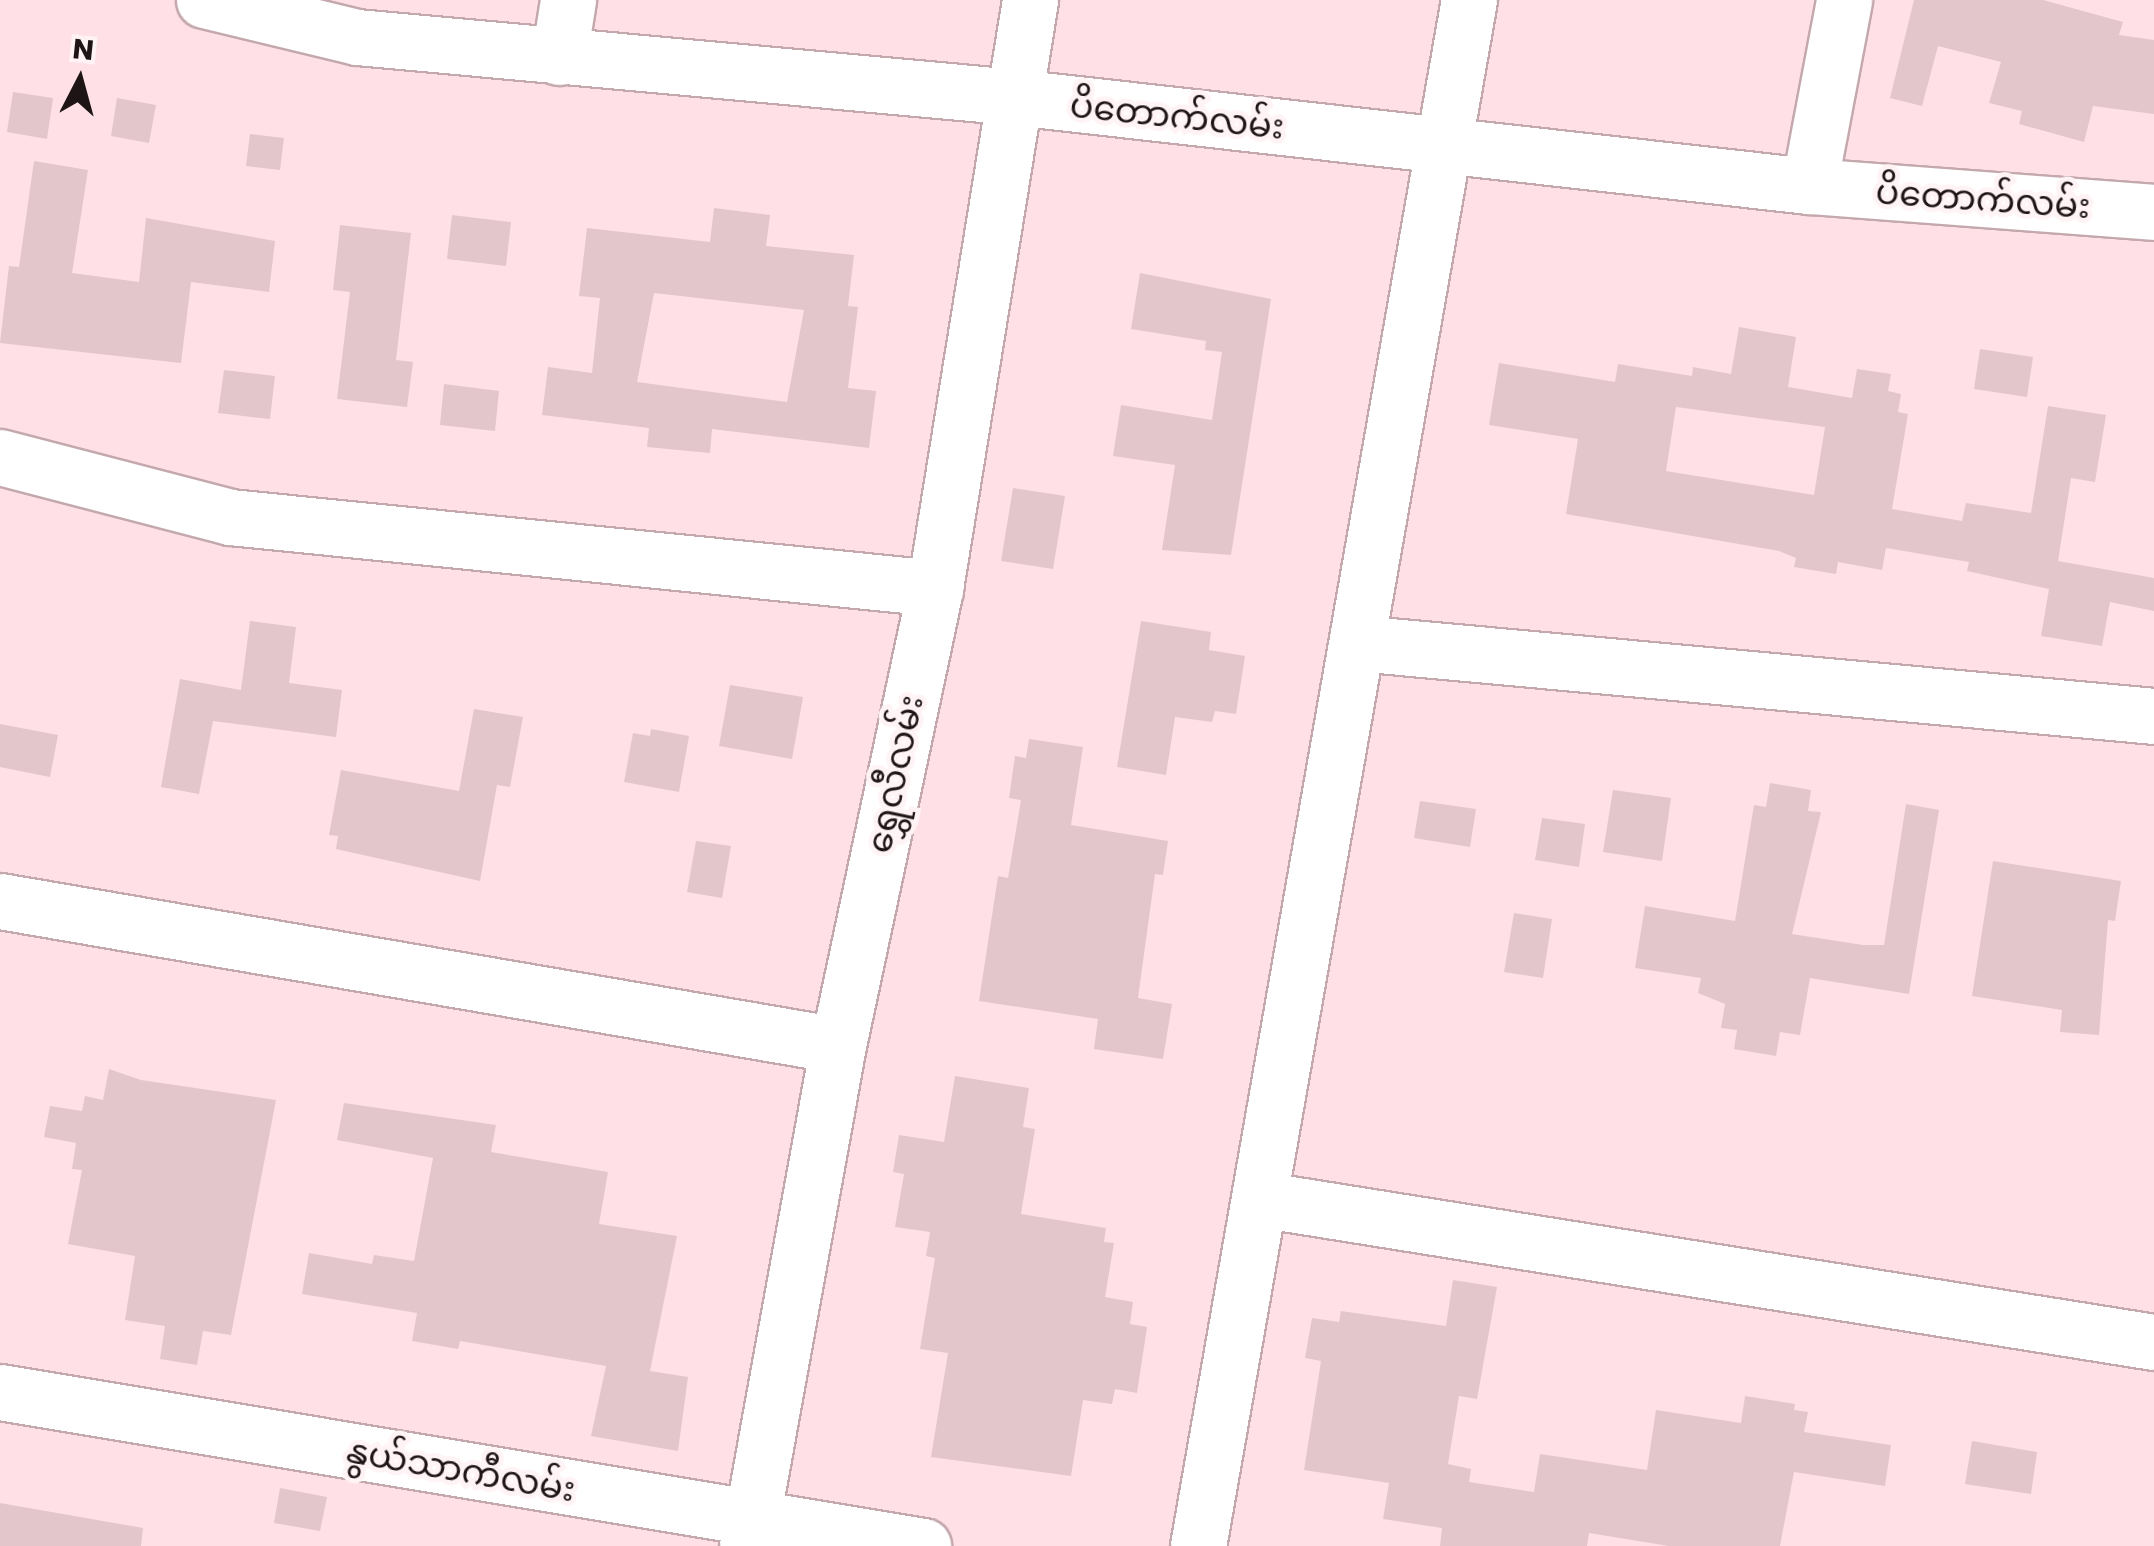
<!DOCTYPE html>
<html>
<head>
<meta charset="utf-8">
<style>
	body { margin:0 }
	#map { position:relative; width:2154px; height:1546px; overflow:hidden; background:#fee0e6; font-family:Poppins,"Noto Sans Myanmar",sans-serif }
	div>[style] { position:absolute }
	.building>* { inset:0; background:#e3c6cc }
	.roads { filter:drop-shadow(2px 0 #c3a8ad) drop-shadow(-2px 0 #c3a8ad) drop-shadow(0 2px #c3a8ad) drop-shadow(0 -2px #c3a8ad) }
	.minor>* { height:55px; margin:-27.5px; padding:0 27.5px; transform-origin:27.5px; border-radius:27.5px; background:#fff }
	span { translate:-50% -50%; white-space:nowrap; text-align:center; line-height:1.15; -webkit-text-stroke:10px #fff3f5; paint-order:stroke }
	.street-label { font-size:35px; color:#1e1416 }
	.north { position:absolute; left:30px; top:30px; width:100px; height:100px; -webkit-text-stroke:8px #fff3f5; paint-order:stroke; rotate:6deg; font-size:28px; font-weight:700; line-height:40px; text-align:center; color:#1e1416 }
	.north::after { content:''; display:block; margin:auto; width:35px; height:45px; background:#1e1416; clip-path:polygon(50% 0,100% 100%,50% 72%,0 100%) }
</style>
</head>
<body>
<div id="map">
	<div class="building">
		<i style="clip-path:polygon(1914px 0,2043px 0,2123px 22px,2119px 35px,2154px 40px,2154px 114px,2093px 106px,2084px 142px,2019px 124px,2022px 111px,1989px 103px,2001px 62px,1938px 46px,1922px 106px,1890px 98px)"></i>
		<i style="clip-path:polygon(13px 92px,53px 98px,47px 139px,7px 132px)"></i>
		<i style="clip-path:polygon(117px 98px,156px 105px,149px 143px,111px 136px)"></i>
		<i style="clip-path:polygon(250px 134px,284px 138px,280px 170px,246px 166px)"></i>
		<i style="clip-path:polygon(34px 161px,88px 170px,72px 273px,139px 282px,146px 218px,275px 241px,269px 292px,191px 282px,181px 363px,0 343px,9px 266px,19px 267px)"></i>
		<i style="clip-path:polygon(evenodd,714px 208px,770px 215px,766px 246px,854px 255px,848px 306px,858px 307px,848px 388px,876px 391px,869px 448px,712px 429px,710px 453px,647px 447px,649px 428px,542px 415px,548px 367px,592px 373px,600px 298px,579px 296px,587px 228px,710px 242px,714px 208px,654px 293px,804px 310px,787px 402px,637px 382px,654px 293px)"></i>
		<i style="clip-path:polygon(452px 215px,511px 222px,506px 266px,447px 259px)"></i>
		<i style="clip-path:polygon(340px 225px,411px 233px,396px 360px,413px 362px,407px 407px,337px 399px,350px 292px,333px 290px)"></i>
		<i style="clip-path:polygon(1140px 273px,1271px 299px,1231px 555px,1162px 550px,1175px 465px,1113px 456px,1121px 405px,1212px 420px,1222px 352px,1205px 350px,1206px 341px,1131px 329px)"></i>
		<i style="clip-path:polygon(evenodd,1739px 327px,1796px 337px,1788px 387px,1852px 398px,1857px 369px,1891px 374px,1888px 391px,1901px 394px,1898px 412px,1908px 414px,1892px 509px,1962px 521px,1966px 503px,2031px 513px,2048px 406px,2106px 415px,2095px 482px,2071px 478px,2058px 561px,2154px 578px,2154px 611px,2110px 602px,2102px 646px,2041px 636px,2049px 589px,1967px 571px,1969px 562px,1886px 548px,1882px 570px,1838px 562px,1836px 574px,1794px 567px,1796px 558px,1779px 551px,1566px 514px,1578px 439px,1489px 425px,1499px 363px,1615px 382px,1618px 364px,1692px 376px,1693px 367px,1731px 374px,1739px 327px,1676px 407px,1825px 427px,1814px 495px,1666px 471px,1676px 407px)"></i>
		<i style="clip-path:polygon(1980px 349px,2033px 357px,2027px 397px,1974px 389px)"></i>
		<i style="clip-path:polygon(224px 370px,275px 376px,270px 419px,218px 413px)"></i>
		<i style="clip-path:polygon(444px 384px,499px 391px,495px 431px,440px 425px)"></i>
		<i style="clip-path:polygon(1013px 488px,1065px 496px,1053px 569px,1001px 561px)"></i>
		<i style="clip-path:polygon(250px 621px,296px 627px,289px 683px,342px 690px,336px 737px,213px 721px,199px 794px,161px 787px,180px 679px,241px 690px)"></i>
		<i style="clip-path:polygon(1141px 621px,1211px 632px,1209px 650px,1245px 656px,1236px 714px,1215px 711px,1212px 722px,1175px 717px,1166px 775px,1117px 767px)"></i>
		<i style="clip-path:polygon(730px 685px,803px 697px,792px 759px,719px 746px)"></i>
		<i style="clip-path:polygon(474px 709px,523px 717px,510px 787px,497px 785px,480px 881px,336px 849px,338px 836px,329px 835px,341px 770px,459px 791px)"></i>
		<i style="clip-path:polygon(0 724px,58px 735px,50px 777px,0 767px)"></i>
		<i style="clip-path:polygon(651px 729px,689px 736px,679px 792px,624px 782px,633px 733px,650px 736px)"></i>
		<i style="clip-path:polygon(1029px 739px,1083px 747px,1071px 825px,1168px 841px,1163px 875px,1155px 874px,1138px 998px,1172px 1004px,1163px 1059px,1094px 1049px,1098px 1019px,979px 1001px,998px 876px,1008px 878px,1021px 800px,1009px 798px,1015px 756px,1026px 758px)"></i>
		<i style="clip-path:polygon(1770px 783px,1811px 790px,1808px 811px,1821px 812px,1792px 934px,1863px 945px,1884px 945px,1906px 804px,1939px 810px,1909px 994px,1810px 978px,1800px 1035px,1780px 1032px,1776px 1056px,1734px 1049px,1737px 1030px,1721px 1028px,1725px 1004px,1698px 993px,1701px 978px,1635px 968px,1645px 906px,1735px 921px,1754px 805px,1766px 807px)"></i>
		<i style="clip-path:polygon(1613px 790px,1671px 798px,1662px 861px,1603px 852px)"></i>
		<i style="clip-path:polygon(1420px 801px,1476px 809px,1470px 847px,1414px 838px)"></i>
		<i style="clip-path:polygon(1542px 818px,1585px 824px,1579px 867px,1535px 860px)"></i>
		<i style="clip-path:polygon(696px 841px,731px 846px,722px 898px,687px 892px)"></i>
		<i style="clip-path:polygon(1993px 861px,2121px 881px,2115px 921px,2108px 920px,2099px 1035px,2060px 1032px,2062px 1010px,1972px 996px)"></i>
		<i style="clip-path:polygon(1514px 913px,1552px 919px,1543px 978px,1504px 972px)"></i>
		<i style="clip-path:polygon(109px 1069px,141px 1080px,276px 1100px,231px 1335px,203px 1331px,197px 1365px,160px 1359px,165px 1326px,125px 1320px,135px 1256px,68px 1244px,82px 1170px,72px 1169px,76px 1143px,44px 1137px,50px 1106px,82px 1111px,85px 1096px,103px 1100px)"></i>
		<i style="clip-path:polygon(955px 1076px,1029px 1088px,1023px 1127px,1035px 1129px,1021px 1214px,1106px 1228px,1104px 1242px,1114px 1243px,1105px 1297px,1133px 1302px,1130px 1324px,1147px 1327px,1137px 1393px,1115px 1389px,1112px 1404px,1083px 1400px,1071px 1476px,931px 1457px,948px 1353px,920px 1349px,935px 1258px,926px 1256px,930px 1232px,895px 1227px,904px 1174px,893px 1172px,899px 1135px,944px 1142px)"></i>
		<i style="clip-path:polygon(344px 1103px,496px 1125px,491px 1152px,608px 1172px,599px 1224px,677px 1236px,650px 1371px,688px 1377px,678px 1451px,591px 1436px,606px 1366px,460px 1341px,458px 1349px,412px 1341px,417px 1313px,302px 1294px,309px 1253px,372px 1264px,374px 1255px,414px 1261px,433px 1158px,337px 1140px)"></i>
		<i style="clip-path:polygon(1453px 1280px,1497px 1287px,1477px 1399px,1459px 1396px,1448px 1464px,1471px 1469px,1469px 1482px,1534px 1492px,1540px 1454px,1647px 1470px,1656px 1410px,1741px 1423px,1745px 1396px,1795px 1404px,1794px 1410px,1808px 1412px,1804px 1432px,1891px 1445px,1885px 1486px,1794px 1472px,1780px 1546px,1669px 1546px,1589px 1533px,1587px 1546px,1440px 1546px,1442px 1528px,1383px 1519px,1389px 1483px,1304px 1470px,1321px 1361px,1305px 1358px,1312px 1318px,1339px 1322px,1341px 1311px,1446px 1326px)"></i>
		<i style="clip-path:polygon(1972px 1441px,2037px 1452px,2031px 1494px,1965px 1484px)"></i>
		<i style="clip-path:polygon(280px 1488px,327px 1497px,320px 1531px,274px 1523px)"></i>
		<i style="clip-path:polygon(0 1503px,143px 1528px,141px 1546px,0 1546px)"></i>
	</div>
	<div class="roads">
		<div class="minor">
			<i style="left:204px;top:0;width:157px;rotate:13.6deg"></i>
			<i style="left:357px;top:37px;width:661px;rotate:5.21deg"></i>
			<i style="left:1015px;top:97px;width:799px;rotate:6.4deg"></i>
			<i style="left:1809px;top:186px;width:346px;rotate:4.3deg"></i>
			<i style="left:559px;top:57px;width:58px;rotate:-81deg"></i>
			<i style="left:1809px;top:186px;width:189px;rotate:-79.3deg"></i>
			<i style="left:0;top:457px;width:238px;rotate:14.6deg"></i>
			<i style="left:230px;top:517px;width:709px;rotate:5.75deg"></i>
			<i style="left:1357px;top:643px;width:800px;rotate:5.23deg"></i>
			<i style="left:0;top:901px;width:850px;rotate:9.75deg"></i>
			<i style="left:1259px;top:1199px;width:906px;rotate:9.08deg"></i>
			<i style="left:0;top:1392px;width:936px;rotate:9.47deg"></i>
			<i style="left:747px;top:1546px;width:509px;rotate:-79.71deg"></i>
			<i style="left:838px;top:1045px;width:467px;rotate:-78deg"></i>
			<i style="left:935px;top:588px;width:596px;rotate:-80.82deg"></i>
			<i style="left:1198px;top:1546px;width:1570px;rotate:-80.06deg"></i>
		</div>
	</div>
	<div class="street-label">
		<span style="left:1177px;top:116px;rotate:6deg">ပိတောက်လမ်း</span>
		<span style="left:1983px;top:199px;rotate:4deg">ပိတောက်လမ်း</span>
		<span style="left:895px;top:774px;rotate:-78deg">ရွှေလီလမ်း</span>
		<span style="left:461px;top:1470px;rotate:10deg">နွယ်သာကီလမ်း</span>
	</div>
	<div class="north">N</div>
</div>
</body>
</html>
